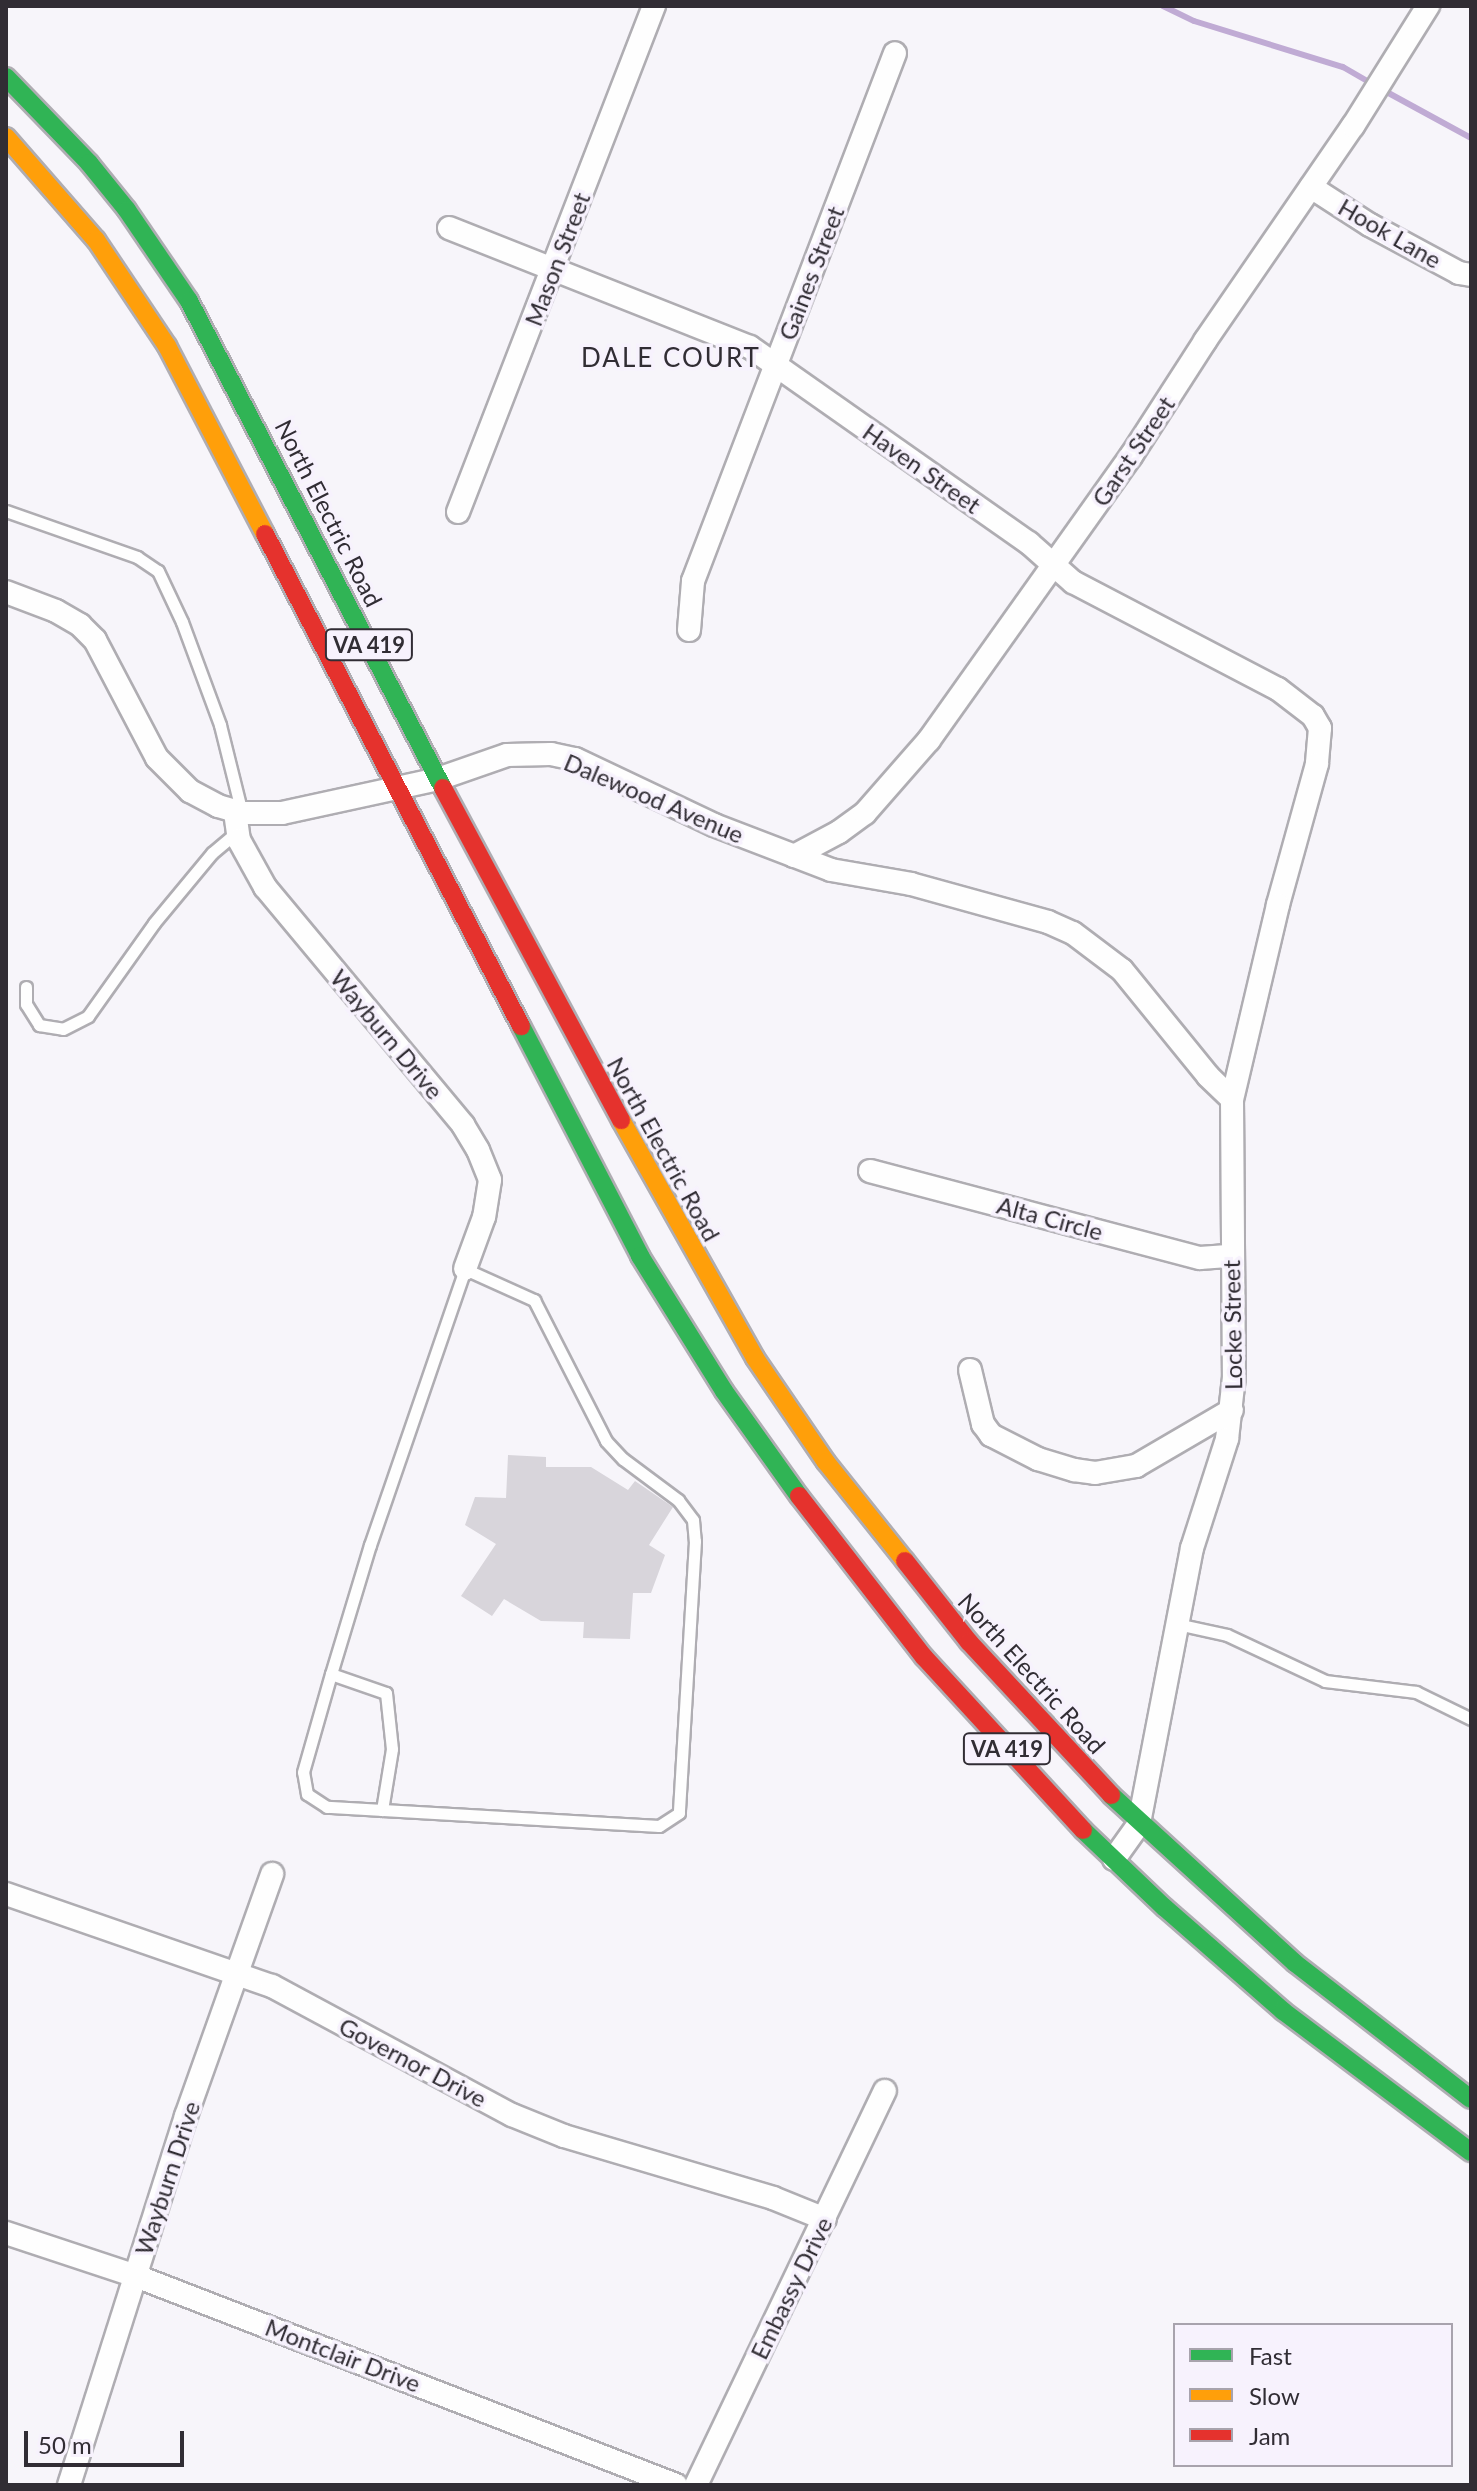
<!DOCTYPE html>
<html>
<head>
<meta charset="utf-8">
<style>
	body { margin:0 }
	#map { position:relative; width:1477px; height:2491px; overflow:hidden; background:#f7f5fa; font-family:Lato,sans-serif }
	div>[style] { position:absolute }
	.stream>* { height:6px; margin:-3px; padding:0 3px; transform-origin:3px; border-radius:3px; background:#c0abd4 }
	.building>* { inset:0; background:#d8d5db }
	.roads { filter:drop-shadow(2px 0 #afadb2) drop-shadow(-2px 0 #afadb2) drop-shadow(0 2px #afadb2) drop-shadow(0 -2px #afadb2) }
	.lane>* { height:11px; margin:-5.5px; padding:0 5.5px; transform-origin:5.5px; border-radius:5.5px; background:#fefefe }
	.street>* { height:22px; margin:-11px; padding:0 11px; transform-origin:11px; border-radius:11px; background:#fefefe }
	.fast>* { height:18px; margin:-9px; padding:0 9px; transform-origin:9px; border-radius:9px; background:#30b455 }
	.slow>* { height:18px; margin:-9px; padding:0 9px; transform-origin:9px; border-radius:9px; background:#ff9f0a }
	.jam>* { height:18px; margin:-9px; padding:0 9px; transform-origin:9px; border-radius:9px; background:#e5322d }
	span { translate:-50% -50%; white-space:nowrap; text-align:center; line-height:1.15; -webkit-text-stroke:7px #f7f2fd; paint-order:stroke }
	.shield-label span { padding:2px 6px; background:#f7f2fd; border:2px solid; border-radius:6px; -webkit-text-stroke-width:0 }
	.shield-label { font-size:22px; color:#312d34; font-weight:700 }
	.street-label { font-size:24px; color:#312d34 }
	.neighbourhood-label { font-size:26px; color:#312d34; letter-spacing:2px }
	.frame { position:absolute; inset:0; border:8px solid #312d34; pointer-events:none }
	.legend { position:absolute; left:1173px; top:2323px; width:280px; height:144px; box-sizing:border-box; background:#f7f2fd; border:2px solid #a8a3ad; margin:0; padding:10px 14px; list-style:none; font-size:24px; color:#312d34 }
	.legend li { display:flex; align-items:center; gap:16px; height:40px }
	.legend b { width:40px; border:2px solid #a8a3ad }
	.scale { position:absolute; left:24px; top:2431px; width:160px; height:36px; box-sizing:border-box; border:4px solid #312d34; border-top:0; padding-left:10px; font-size:24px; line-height:28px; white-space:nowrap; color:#312d34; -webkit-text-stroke:6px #f7f2fd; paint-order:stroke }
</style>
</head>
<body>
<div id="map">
	<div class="stream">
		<i style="left:1163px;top:6px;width:34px;rotate:26deg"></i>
		<i style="left:1194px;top:21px;width:156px;rotate:17.2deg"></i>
		<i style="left:1343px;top:67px;width:34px;rotate:30deg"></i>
		<i style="left:1383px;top:90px;width:100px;rotate:28.6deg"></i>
	</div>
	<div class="building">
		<i style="clip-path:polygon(508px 1455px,546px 1457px,546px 1467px,591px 1467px,628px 1490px,635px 1481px,673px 1507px,649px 1545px,665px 1555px,651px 1593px,633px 1593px,630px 1639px,583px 1638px,584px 1622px,541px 1621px,504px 1599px,492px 1616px,461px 1596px,496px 1544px,465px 1525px,475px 1497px,506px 1498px)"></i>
	</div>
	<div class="roads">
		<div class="lane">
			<i style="left:6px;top:511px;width:139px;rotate:19.3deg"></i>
			<i style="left:137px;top:557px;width:25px;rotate:34deg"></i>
			<i style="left:158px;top:571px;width:56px;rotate:64.8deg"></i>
			<i style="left:182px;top:622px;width:110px;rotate:69.7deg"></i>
			<i style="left:220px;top:725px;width:91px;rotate:76deg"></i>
			<i style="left:26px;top:987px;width:17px;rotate:90deg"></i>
			<i style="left:26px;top:1004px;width:25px;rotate:58deg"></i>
			<i style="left:39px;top:1025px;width:24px;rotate:9deg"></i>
			<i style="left:63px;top:1029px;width:28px;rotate:-27deg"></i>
			<i style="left:88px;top:1016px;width:114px;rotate:-54.6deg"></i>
			<i style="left:154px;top:923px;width:91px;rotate:-50.4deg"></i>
			<i style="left:212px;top:853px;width:33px;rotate:-40deg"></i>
			<i style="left:465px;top:1269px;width:76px;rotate:24.2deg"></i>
			<i style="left:534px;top:1300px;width:158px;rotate:62.9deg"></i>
			<i style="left:606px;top:1441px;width:25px;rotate:47deg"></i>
			<i style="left:623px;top:1459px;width:69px;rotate:36.7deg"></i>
			<i style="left:678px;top:1500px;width:25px;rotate:53deg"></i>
			<i style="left:693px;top:1520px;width:21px;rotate:85deg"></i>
			<i style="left:695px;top:1541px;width:272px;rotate:93.4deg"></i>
			<i style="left:679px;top:1813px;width:24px;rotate:147deg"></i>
			<i style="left:659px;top:1826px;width:333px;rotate:-176.7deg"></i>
			<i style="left:327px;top:1807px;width:24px;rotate:-147deg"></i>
			<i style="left:307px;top:1794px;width:22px;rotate:-100deg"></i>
			<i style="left:303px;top:1772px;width:102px;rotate:-74.1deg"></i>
			<i style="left:331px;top:1674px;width:135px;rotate:-73.2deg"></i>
			<i style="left:370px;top:1545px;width:292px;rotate:-71deg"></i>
			<i style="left:1177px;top:1624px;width:51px;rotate:12.4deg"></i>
			<i style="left:1227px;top:1635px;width:108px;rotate:25.1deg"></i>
			<i style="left:1325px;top:1681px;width:92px;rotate:6.9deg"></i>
			<i style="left:1416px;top:1692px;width:61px;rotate:26.1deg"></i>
			<i style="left:331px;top:1674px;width:58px;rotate:19.1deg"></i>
			<i style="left:386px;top:1693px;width:56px;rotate:83.9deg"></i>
			<i style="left:392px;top:1749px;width:62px;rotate:99.3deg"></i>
		</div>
		<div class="street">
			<i style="left:1311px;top:187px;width:70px;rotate:32.8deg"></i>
			<i style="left:1370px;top:225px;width:101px;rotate:28.3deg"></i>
			<i style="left:1459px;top:273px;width:12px;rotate:9deg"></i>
			<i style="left:449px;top:228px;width:324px;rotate:21.6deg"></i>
			<i style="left:750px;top:347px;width:341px;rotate:35.1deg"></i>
			<i style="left:1029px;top:543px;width:59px;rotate:41.6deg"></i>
			<i style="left:1073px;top:582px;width:231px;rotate:27.6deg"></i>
			<i style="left:1278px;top:689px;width:44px;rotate:37.6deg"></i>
			<i style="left:1313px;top:716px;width:14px;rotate:60deg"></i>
			<i style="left:1320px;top:728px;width:36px;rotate:95deg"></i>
			<i style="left:1317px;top:764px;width:146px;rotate:105.5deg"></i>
			<i style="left:1278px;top:905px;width:199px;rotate:103.3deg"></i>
			<i style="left:1232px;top:1099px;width:278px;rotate:89.6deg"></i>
			<i style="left:1234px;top:1377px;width:62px;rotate:96.4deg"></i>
			<i style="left:1227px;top:1439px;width:114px;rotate:107.8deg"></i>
			<i style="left:1192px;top:1548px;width:281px;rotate:100.9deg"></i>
			<i style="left:1139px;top:1824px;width:43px;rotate:125.5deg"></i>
			<i style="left:458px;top:512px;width:543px;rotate:-68.83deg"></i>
			<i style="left:6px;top:592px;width:53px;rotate:20.8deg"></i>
			<i style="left:56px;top:611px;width:28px;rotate:30deg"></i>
			<i style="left:80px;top:625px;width:21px;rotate:45deg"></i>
			<i style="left:95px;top:640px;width:133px;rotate:62.3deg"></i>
			<i style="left:157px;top:758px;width:47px;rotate:45deg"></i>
			<i style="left:190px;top:791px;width:32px;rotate:28deg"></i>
			<i style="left:218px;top:806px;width:25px;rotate:16deg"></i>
			<i style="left:242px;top:813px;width:40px"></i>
			<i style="left:282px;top:813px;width:160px;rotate:-12.3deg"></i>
			<i style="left:438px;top:779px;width:73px;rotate:-19.2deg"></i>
			<i style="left:507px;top:755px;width:44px;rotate:-1.3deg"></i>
			<i style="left:551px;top:754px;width:25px;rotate:12deg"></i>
			<i style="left:575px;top:759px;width:154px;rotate:25.4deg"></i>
			<i style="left:714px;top:825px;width:125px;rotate:21deg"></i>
			<i style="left:831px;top:870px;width:81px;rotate:9.9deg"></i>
			<i style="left:911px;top:884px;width:142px;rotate:15.5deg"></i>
			<i style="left:1048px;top:922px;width:27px;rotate:24deg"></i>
			<i style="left:1073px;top:933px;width:61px;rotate:37.1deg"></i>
			<i style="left:1122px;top:970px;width:136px;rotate:50.9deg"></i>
			<i style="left:1208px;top:1076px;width:33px;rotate:44deg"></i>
			<i style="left:689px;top:630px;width:49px;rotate:-85.3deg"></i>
			<i style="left:693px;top:581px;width:565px;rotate:-69.06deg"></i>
			<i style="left:235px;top:812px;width:28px;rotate:82deg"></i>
			<i style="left:239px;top:840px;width:54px;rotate:61deg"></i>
			<i style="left:265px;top:887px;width:310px;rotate:50.2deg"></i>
			<i style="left:463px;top:1125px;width:29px;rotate:59deg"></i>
			<i style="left:478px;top:1150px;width:32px;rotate:68deg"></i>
			<i style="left:490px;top:1180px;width:37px;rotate:99deg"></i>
			<i style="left:484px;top:1217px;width:55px;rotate:110.1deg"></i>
			<i style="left:794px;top:856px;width:51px;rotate:-28.1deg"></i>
			<i style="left:839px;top:832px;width:32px;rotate:-36deg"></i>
			<i style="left:865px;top:813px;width:97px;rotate:-48.8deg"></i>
			<i style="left:929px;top:740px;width:349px;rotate:-54.6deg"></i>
			<i style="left:1131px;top:456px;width:137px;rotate:-57.2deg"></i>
			<i style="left:1205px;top:341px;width:261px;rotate:-55.5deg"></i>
			<i style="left:1353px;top:126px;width:142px;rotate:-58deg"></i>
			<i style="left:870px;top:1171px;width:341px;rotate:14.8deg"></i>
			<i style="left:1200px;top:1258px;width:31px;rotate:-4deg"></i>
			<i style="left:970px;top:1370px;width:56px;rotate:76.5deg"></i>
			<i style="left:983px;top:1424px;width:14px;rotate:54deg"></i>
			<i style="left:991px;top:1435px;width:53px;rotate:27.1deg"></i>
			<i style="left:1038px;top:1459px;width:38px;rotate:17deg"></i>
			<i style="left:1074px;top:1470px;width:21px;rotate:8deg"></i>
			<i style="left:1095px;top:1473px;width:42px;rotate:-9.7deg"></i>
			<i style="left:1136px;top:1466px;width:111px;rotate:-30.3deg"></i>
			<i style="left:6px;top:1894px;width:281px;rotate:19.1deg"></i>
			<i style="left:272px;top:1986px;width:272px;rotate:28.3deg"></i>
			<i style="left:512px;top:2115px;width:56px;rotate:22deg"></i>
			<i style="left:564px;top:2136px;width:218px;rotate:16.5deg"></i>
			<i style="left:773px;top:2198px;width:56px;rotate:22deg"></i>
			<i style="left:6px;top:2233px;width:137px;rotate:18.3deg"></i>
			<i style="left:136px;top:2276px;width:579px;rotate:21.16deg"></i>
			<i style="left:69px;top:2485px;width:387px;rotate:-72.4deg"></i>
			<i style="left:186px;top:2116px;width:257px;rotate:-70.4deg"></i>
			<i style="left:696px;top:2485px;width:437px;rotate:-64.4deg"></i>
		</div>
		<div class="fast">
			<i style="left:6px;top:77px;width:120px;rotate:46deg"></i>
			<i style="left:89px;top:163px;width:60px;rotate:51deg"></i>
			<i style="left:127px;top:210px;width:110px;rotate:55.7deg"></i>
			<i style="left:189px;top:301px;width:549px;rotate:62.46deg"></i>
			<i style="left:521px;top:1026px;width:259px;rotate:62.6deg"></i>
			<i style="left:640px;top:1256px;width:159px;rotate:58.1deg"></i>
			<i style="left:724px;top:1391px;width:129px;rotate:54.5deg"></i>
			<i style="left:1111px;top:1795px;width:249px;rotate:42.4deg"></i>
			<i style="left:1295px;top:1963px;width:222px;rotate:37.7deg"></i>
			<i style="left:1083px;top:1830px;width:113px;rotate:43.6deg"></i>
			<i style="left:1165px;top:1908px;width:157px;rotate:41.1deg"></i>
			<i style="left:1283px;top:2011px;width:235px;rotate:36.9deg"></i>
		</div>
		<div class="slow">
			<i style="left:6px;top:137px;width:137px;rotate:48.9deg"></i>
			<i style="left:96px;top:240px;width:128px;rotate:56.2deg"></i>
			<i style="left:167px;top:346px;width:212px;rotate:62.5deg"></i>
			<i style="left:621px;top:1120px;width:273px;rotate:60.6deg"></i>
			<i style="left:755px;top:1358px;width:126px;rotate:55.7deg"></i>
			<i style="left:826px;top:1462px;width:127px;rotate:51.4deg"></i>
		</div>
		<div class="jam">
			<i style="left:265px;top:534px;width:555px;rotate:62.51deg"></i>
			<i style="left:443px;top:788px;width:377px;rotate:61.8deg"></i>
			<i style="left:799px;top:1496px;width:204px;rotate:52.2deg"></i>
			<i style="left:924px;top:1657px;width:235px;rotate:47.4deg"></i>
			<i style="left:905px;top:1561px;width:103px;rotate:51.7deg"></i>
			<i style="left:969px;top:1642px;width:209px;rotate:47.1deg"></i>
		</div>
	</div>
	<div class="shield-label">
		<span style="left:369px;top:645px">VA 419</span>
		<span style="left:1007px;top:1749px">VA 419</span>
	</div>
	<div class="street-label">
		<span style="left:1390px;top:233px;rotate:30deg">Hook Lane</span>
		<span style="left:557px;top:259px;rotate:-69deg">Mason Street</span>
		<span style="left:811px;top:273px;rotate:-69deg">Gaines Street</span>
		<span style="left:1133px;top:451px;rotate:-56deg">Garst Street</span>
		<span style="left:922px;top:468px;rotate:35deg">Haven Street</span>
		<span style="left:329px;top:513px;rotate:63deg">North Electric Road</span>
		<span style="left:654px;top:798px;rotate:23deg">Dalewood Avenue</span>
		<span style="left:387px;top:1034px;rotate:50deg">Wayburn Drive</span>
		<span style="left:664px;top:1149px;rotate:61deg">North Electric Road</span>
		<span style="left:1050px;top:1218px;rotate:15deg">Alta Circle</span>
		<span style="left:1232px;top:1325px;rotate:-91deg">Locke Street</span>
		<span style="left:1032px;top:1673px;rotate:48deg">North Electric Road</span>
		<span style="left:413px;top:2062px;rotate:28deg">Governor Drive</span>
		<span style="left:167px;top:2178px;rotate:-72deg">Wayburn Drive</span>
		<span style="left:791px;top:2288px;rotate:-64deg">Embassy Drive</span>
		<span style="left:343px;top:2355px;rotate:21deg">Montclair Drive</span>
	</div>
	<div class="neighbourhood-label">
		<span style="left:671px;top:358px">DALE COURT</span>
	</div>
	<div class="frame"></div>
	<ul class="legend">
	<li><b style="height:10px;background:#30b455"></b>Fast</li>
	<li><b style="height:10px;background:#ff9f0a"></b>Slow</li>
	<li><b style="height:10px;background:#e5322d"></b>Jam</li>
	</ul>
	<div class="scale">50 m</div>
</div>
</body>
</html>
